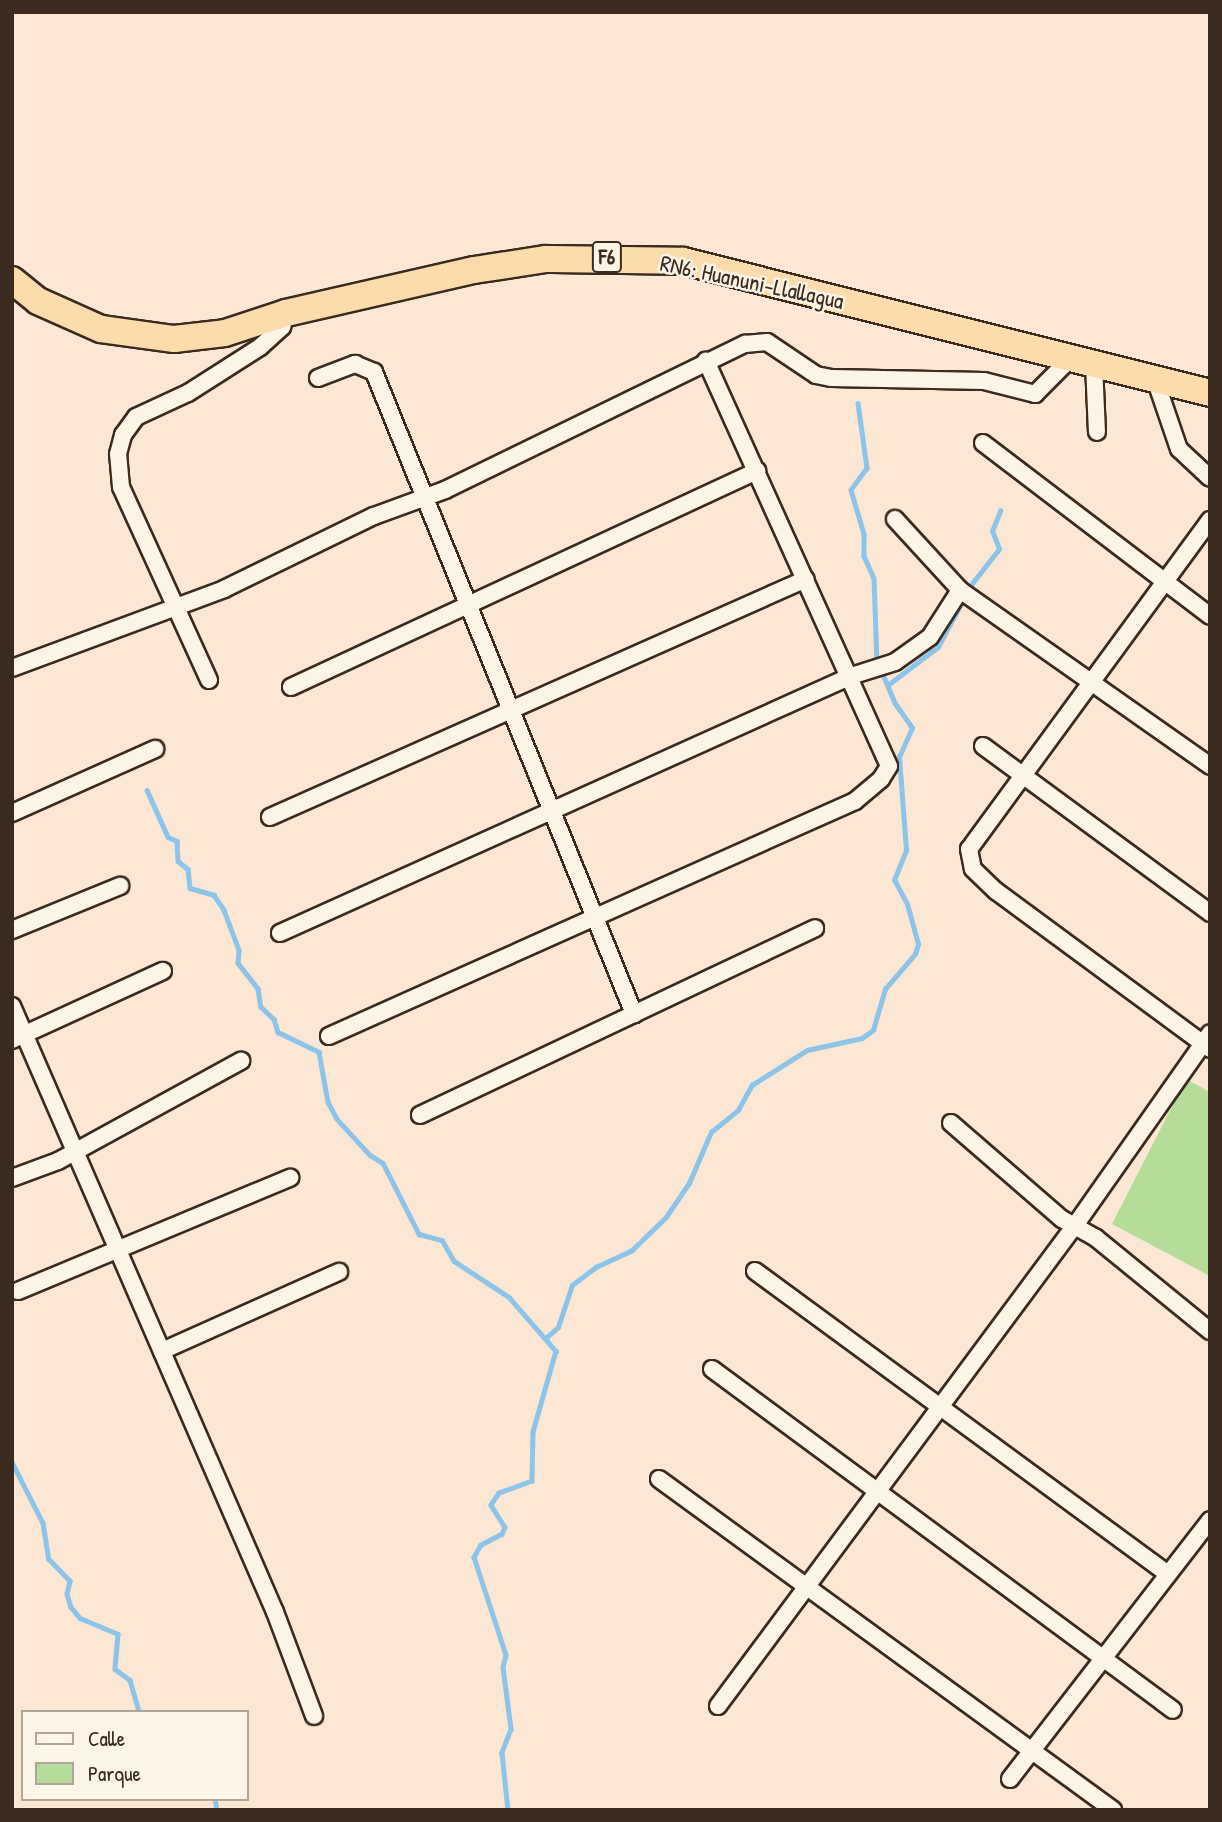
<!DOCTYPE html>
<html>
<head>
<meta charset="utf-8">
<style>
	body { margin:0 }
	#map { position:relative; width:1222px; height:1822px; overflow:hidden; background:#fbe7d3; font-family:"Patrick Hand",sans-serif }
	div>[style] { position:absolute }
	.green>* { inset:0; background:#b5dd99 }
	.stream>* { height:4.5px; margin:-2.25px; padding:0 2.25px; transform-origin:2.25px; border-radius:2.25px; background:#8cc4ea }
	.roads { filter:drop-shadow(2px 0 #3b2a1e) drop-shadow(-2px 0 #3b2a1e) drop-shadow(0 2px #3b2a1e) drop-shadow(0 -2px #3b2a1e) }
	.minor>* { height:16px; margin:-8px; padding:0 8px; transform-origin:8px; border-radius:8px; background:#fcf5e5 }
	.trunk>* { height:26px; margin:-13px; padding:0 13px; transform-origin:13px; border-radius:13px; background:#fcdcac }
	span { translate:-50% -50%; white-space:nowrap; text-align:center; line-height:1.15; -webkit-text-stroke:5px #fcf5e5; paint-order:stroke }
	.shield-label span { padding:2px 5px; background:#fcf5e5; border:2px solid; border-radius:5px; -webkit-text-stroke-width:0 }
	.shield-label { font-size:21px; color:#3b2a1e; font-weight:700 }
	.street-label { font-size:23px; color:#3b2a1e }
	.frame { position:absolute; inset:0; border:14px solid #3b2a1e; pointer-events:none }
	.legend { position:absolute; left:21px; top:1710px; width:228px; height:91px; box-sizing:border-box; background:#fcf5e5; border:2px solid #afa495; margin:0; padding:9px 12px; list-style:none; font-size:21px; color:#3b2a1e }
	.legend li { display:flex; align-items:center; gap:14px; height:35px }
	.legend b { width:35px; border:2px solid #afa495 }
</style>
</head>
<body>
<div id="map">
	<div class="green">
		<i style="clip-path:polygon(1186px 1079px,1210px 1092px,1210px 1276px,1112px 1224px)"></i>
	</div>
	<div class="stream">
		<i style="left:858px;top:403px;width:66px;rotate:82.1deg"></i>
		<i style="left:867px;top:468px;width:27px;rotate:126deg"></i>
		<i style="left:851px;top:490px;width:46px;rotate:73.5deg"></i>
		<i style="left:864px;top:534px;width:22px;rotate:90deg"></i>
		<i style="left:864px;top:556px;width:24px;rotate:66deg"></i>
		<i style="left:874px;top:578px;width:86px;rotate:88deg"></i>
		<i style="left:967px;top:590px;width:52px;rotate:-52deg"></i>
		<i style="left:999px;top:549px;width:19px;rotate:-111deg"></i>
		<i style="left:992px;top:531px;width:22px;rotate:-68deg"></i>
		<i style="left:889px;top:684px;width:61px;rotate:-37.1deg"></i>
		<i style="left:938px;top:647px;width:55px;rotate:-62deg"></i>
		<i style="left:147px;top:790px;width:51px;rotate:65.9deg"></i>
		<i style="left:168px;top:837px;width:10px;rotate:24deg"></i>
		<i style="left:177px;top:841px;width:20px;rotate:87deg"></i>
		<i style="left:178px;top:861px;width:13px;rotate:39deg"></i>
		<i style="left:188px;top:869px;width:19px;rotate:84deg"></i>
		<i style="left:190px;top:888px;width:25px;rotate:16deg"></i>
		<i style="left:214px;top:895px;width:18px;rotate:56deg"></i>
		<i style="left:224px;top:910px;width:43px;rotate:69.4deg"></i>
		<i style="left:239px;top:950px;width:13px;rotate:94deg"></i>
		<i style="left:238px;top:963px;width:33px;rotate:52deg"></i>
		<i style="left:258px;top:989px;width:18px;rotate:81deg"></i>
		<i style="left:261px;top:1007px;width:18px;rotate:43deg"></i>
		<i style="left:274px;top:1019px;width:14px;rotate:73deg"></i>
		<i style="left:278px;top:1032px;width:46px;rotate:26deg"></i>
		<i style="left:319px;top:1052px;width:51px;rotate:79.8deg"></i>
		<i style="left:328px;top:1102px;width:19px;rotate:62deg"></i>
		<i style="left:337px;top:1119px;width:49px;rotate:47.5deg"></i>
		<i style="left:370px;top:1155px;width:15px;rotate:32deg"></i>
		<i style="left:383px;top:1163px;width:80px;rotate:63.1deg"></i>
		<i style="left:419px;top:1234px;width:24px;rotate:15deg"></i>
		<i style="left:442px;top:1240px;width:24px;rotate:60deg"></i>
		<i style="left:454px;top:1261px;width:66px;rotate:33.2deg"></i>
		<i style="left:509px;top:1297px;width:72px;rotate:49deg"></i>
		<i style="left:556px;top:1351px;width:84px;rotate:105.9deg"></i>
		<i style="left:533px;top:1432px;width:49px;rotate:91.2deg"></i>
		<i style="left:532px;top:1481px;width:35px;rotate:160deg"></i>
		<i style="left:499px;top:1493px;width:14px;rotate:124deg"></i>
		<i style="left:491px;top:1505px;width:26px;rotate:58deg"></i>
		<i style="left:505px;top:1527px;width:8px;rotate:113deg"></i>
		<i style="left:502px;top:1534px;width:24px;rotate:152deg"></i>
		<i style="left:481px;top:1545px;width:14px;rotate:120deg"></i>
		<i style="left:474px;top:1557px;width:103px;rotate:71.9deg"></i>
		<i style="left:506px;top:1655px;width:12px;rotate:104deg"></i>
		<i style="left:503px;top:1667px;width:63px;rotate:82.6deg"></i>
		<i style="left:511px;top:1729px;width:26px;rotate:111deg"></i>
		<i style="left:502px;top:1753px;width:57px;rotate:84deg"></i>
		<i style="left:547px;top:1337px;width:15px;rotate:-42deg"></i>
		<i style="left:558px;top:1327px;width:44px;rotate:-71.6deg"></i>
		<i style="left:572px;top:1285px;width:30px;rotate:-37deg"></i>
		<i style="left:596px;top:1267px;width:40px;rotate:-25deg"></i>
		<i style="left:632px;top:1250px;width:47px;rotate:-44.1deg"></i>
		<i style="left:666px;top:1217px;width:41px;rotate:-55.9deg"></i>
		<i style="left:689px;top:1183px;width:56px;rotate:-66.7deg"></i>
		<i style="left:711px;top:1132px;width:35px;rotate:-39deg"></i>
		<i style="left:738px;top:1110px;width:29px;rotate:-61deg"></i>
		<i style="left:752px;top:1085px;width:65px;rotate:-32.5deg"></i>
		<i style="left:807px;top:1050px;width:56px;rotate:-12.3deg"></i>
		<i style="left:862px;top:1038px;width:14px;rotate:-36deg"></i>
		<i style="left:873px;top:1030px;width:43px;rotate:-73.7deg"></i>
		<i style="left:885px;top:989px;width:46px;rotate:-49.4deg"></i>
		<i style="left:915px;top:954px;width:10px;rotate:-73deg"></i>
		<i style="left:918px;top:944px;width:41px;rotate:-105.4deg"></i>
		<i style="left:907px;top:904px;width:27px;rotate:-118deg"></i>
		<i style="left:894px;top:880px;width:32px;rotate:-68deg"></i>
		<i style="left:906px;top:850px;width:93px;rotate:-94.3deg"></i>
		<i style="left:899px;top:757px;width:32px;rotate:-66deg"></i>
		<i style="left:912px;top:728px;width:29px;rotate:-125deg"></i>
		<i style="left:895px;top:704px;width:36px;rotate:-113deg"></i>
		<i style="left:12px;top:1462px;width:68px;rotate:63.1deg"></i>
		<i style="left:43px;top:1523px;width:36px;rotate:81deg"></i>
		<i style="left:49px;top:1559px;width:30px;rotate:46deg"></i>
		<i style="left:70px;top:1581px;width:13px;rotate:103deg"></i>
		<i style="left:67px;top:1594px;width:14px;rotate:73deg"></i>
		<i style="left:71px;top:1607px;width:14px;rotate:51deg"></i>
		<i style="left:80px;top:1618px;width:41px;rotate:22.8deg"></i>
		<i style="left:118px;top:1634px;width:35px;rotate:95deg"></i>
		<i style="left:115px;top:1669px;width:19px;rotate:36deg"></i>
		<i style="left:130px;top:1680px;width:33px;rotate:74deg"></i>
		<i style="left:215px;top:1799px;width:11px;rotate:80deg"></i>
	</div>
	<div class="roads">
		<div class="minor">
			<i style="left:1094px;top:364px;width:68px;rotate:87.5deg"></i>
			<i style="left:318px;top:378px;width:40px;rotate:-21deg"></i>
			<i style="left:355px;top:364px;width:21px;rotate:23deg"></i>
			<i style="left:374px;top:372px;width:693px;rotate:67.95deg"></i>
			<i style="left:1155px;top:379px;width:74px;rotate:71.1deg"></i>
			<i style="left:1179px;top:449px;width:42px;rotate:43.1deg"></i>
			<i style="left:983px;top:443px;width:285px;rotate:37.3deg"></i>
			<i style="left:895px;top:519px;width:96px;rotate:47.5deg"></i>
			<i style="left:960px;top:590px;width:306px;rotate:35.1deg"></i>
			<i style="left:1210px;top:520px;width:408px;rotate:126.2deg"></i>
			<i style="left:969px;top:849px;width:20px;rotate:79deg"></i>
			<i style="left:973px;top:869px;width:32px;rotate:44deg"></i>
			<i style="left:996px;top:891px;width:266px;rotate:36.4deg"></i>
			<i style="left:12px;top:668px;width:226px;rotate:-20.4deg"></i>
			<i style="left:224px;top:589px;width:167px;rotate:-26deg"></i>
			<i style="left:374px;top:516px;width:76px;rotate:-20.1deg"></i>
			<i style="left:445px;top:490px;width:334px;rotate:-26deg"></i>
			<i style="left:745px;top:344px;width:22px;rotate:-5deg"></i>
			<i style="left:767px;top:342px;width:59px;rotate:34deg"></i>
			<i style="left:816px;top:375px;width:16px;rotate:11deg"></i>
			<i style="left:832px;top:378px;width:152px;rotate:1.1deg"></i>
			<i style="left:984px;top:381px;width:53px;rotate:14.3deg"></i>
			<i style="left:1035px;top:394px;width:51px;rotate:-45deg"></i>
			<i style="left:209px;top:680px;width:212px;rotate:-114.5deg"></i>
			<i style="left:121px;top:487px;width:33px;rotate:-95deg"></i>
			<i style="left:118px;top:454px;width:20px;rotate:-75deg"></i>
			<i style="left:123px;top:435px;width:22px;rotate:-54deg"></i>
			<i style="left:136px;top:417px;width:57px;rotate:-24.8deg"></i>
			<i style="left:188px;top:393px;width:85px;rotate:-32.6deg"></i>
			<i style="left:260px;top:347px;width:30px;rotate:-42deg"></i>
			<i style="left:282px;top:327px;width:15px;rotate:-74deg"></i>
			<i style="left:291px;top:687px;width:514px;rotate:-24.87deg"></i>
			<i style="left:983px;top:746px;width:282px;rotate:36.3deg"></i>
			<i style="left:12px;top:813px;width:157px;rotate:-24.1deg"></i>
			<i style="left:270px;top:817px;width:586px;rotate:-23.94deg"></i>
			<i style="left:12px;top:930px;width:117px;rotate:-22.2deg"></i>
			<i style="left:280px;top:933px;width:626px;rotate:-24.23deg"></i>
			<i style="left:851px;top:676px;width:46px;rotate:-17.7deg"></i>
			<i style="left:895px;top:662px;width:43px;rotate:-35.5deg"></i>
			<i style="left:930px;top:637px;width:56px;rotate:-57.4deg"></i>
			<i style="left:12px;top:1006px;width:661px;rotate:66.54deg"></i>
			<i style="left:275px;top:1612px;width:111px;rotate:69.4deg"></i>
			<i style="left:329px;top:1036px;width:576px;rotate:-24.07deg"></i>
			<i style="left:855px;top:801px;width:34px;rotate:-40deg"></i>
			<i style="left:881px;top:779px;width:15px;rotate:-58deg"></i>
			<i style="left:889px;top:766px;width:445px;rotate:-114.3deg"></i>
			<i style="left:12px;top:1040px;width:166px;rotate:-24.6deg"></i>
			<i style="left:420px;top:1115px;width:437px;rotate:-25.3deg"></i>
			<i style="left:951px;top:1123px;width:147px;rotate:40.9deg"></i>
			<i style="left:1062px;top:1219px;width:39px;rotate:29deg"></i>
			<i style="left:1096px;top:1238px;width:147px;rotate:39.2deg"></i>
			<i style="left:12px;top:1178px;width:49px;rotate:-20.3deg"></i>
			<i style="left:58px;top:1161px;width:209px;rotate:-28.7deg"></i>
			<i style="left:755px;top:1271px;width:512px;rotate:36.27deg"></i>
			<i style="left:18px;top:1291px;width:295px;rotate:-22.6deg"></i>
			<i style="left:162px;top:1351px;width:194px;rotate:-24.1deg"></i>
			<i style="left:712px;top:1369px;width:573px;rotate:36.49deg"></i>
			<i style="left:659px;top:1479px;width:562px;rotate:36.09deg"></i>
			<i style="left:718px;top:1706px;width:600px;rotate:-53.4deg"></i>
			<i style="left:1076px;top:1224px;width:233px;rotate:-54.9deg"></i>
			<i style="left:1010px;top:1779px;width:327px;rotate:-52.3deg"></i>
		</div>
		<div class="trunk">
			<i style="left:12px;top:280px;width:33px;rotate:39deg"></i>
			<i style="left:38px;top:301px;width:69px;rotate:24deg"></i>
			<i style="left:101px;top:329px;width:74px;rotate:7.8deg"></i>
			<i style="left:174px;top:339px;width:51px;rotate:-6.7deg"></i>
			<i style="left:225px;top:333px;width:64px;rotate:-18.2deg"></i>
			<i style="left:286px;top:313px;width:193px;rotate:-12.9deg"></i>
			<i style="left:474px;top:270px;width:73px;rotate:-8.7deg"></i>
			<i style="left:546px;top:259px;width:137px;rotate:0.8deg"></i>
			<i style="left:683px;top:261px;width:543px;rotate:14.06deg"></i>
		</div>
	</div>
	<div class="shield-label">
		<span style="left:607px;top:257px">F6</span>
	</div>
	<div class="street-label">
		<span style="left:752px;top:282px;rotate:12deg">RN6: Huanuni-Llallagua</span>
	</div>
	<div class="frame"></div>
	<ul class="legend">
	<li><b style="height:9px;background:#fcf5e5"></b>Calle</li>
	<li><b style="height:19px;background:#b5dd99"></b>Parque</li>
	</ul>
</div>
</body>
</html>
